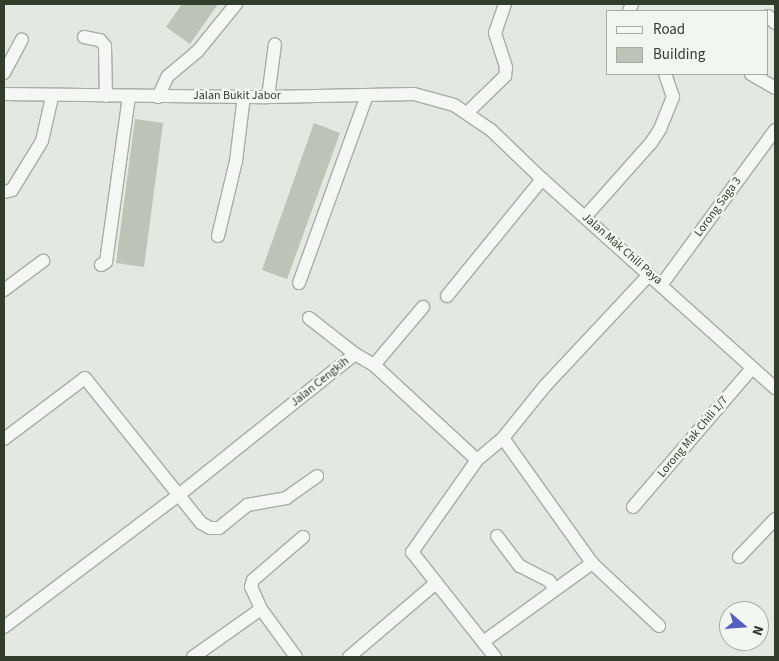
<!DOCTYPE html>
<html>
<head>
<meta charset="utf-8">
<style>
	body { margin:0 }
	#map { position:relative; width:779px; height:661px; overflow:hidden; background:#e3e8e1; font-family:"Source Sans 3",sans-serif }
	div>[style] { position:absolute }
	.building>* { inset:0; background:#bcc4b8 }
	.roads { filter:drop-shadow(1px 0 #a6aea3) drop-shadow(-1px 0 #a6aea3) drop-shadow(0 1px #a6aea3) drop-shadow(0 -1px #a6aea3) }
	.minor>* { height:12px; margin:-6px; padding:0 6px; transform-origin:6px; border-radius:6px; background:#f4f7f3 }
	span { translate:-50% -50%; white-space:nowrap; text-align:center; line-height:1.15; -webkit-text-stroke:4.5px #f2f6f0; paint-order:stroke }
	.street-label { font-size:12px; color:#313e2b }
	.frame { position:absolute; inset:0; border:5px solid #313e2b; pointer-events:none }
	.legend { position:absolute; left:606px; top:10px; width:162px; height:65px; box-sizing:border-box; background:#f2f6f0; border:1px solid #a5aca1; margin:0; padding:6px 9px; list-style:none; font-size:15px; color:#313e2b }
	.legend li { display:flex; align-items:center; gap:10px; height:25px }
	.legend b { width:25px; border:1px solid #a5aca1 }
	.north { position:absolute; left:719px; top:601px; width:50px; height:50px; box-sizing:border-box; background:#f2f6f0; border:1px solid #a5aca1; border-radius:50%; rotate:108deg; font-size:14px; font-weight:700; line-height:20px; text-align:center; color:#313e2b }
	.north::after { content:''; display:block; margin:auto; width:18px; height:22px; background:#525fc1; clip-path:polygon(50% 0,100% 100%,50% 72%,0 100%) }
</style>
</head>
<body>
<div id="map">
	<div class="building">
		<i style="clip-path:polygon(182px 4px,218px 4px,190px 44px,166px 27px)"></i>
		<i style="clip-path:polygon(135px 119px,163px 123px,144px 267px,116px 263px)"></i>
		<i style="clip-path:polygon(314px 123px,340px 133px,287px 279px,262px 270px)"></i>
	</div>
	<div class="roads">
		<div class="minor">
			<i style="left:629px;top:11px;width:8px;rotate:-67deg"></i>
			<i style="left:768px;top:16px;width:10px;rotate:45deg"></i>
			<i style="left:84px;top:37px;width:16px;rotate:11deg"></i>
			<i style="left:100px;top:40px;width:8px;rotate:50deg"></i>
			<i style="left:105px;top:46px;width:50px;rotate:88.9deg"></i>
			<i style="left:4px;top:73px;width:38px;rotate:-62deg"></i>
			<i style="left:751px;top:74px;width:28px;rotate:30deg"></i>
			<i style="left:4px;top:94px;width:264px;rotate:0.7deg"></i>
			<i style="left:268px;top:97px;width:146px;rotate:-1.2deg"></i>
			<i style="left:414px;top:94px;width:41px;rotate:15.4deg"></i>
			<i style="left:454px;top:105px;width:45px;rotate:34deg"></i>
			<i style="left:491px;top:130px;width:71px;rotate:43.9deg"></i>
			<i style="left:542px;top:179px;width:313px;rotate:41.9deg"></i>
			<i style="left:158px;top:97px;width:23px;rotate:-65deg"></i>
			<i style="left:168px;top:76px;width:38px;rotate:-40deg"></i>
			<i style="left:197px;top:52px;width:62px;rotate:-50.9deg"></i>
			<i style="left:268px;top:97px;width:53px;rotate:-82.5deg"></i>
			<i style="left:468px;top:112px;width:52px;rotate:-44.2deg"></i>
			<i style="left:505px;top:76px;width:9px;rotate:-84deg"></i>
			<i style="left:506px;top:67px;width:36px;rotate:-108deg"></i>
			<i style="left:495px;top:33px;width:31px;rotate:-71deg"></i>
			<i style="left:4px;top:192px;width:8px;rotate:-14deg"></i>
			<i style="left:12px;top:190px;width:57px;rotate:-58.5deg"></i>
			<i style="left:42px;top:141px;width:45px;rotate:-77.2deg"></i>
			<i style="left:585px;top:217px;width:99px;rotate:-48.3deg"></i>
			<i style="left:651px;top:143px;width:17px;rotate:-57deg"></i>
			<i style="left:660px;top:129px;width:35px;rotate:-68deg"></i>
			<i style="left:673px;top:97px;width:24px;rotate:-109deg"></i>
			<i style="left:218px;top:236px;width:77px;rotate:-76.5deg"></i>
			<i style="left:236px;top:161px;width:65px;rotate:-83deg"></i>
			<i style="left:101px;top:265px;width:6px;rotate:-31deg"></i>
			<i style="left:106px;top:262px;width:168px;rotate:-82.1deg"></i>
			<i style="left:299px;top:283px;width:200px;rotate:-70.1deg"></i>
			<i style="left:662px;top:284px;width:191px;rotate:-53.7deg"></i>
			<i style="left:4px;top:290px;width:49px;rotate:-36.6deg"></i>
			<i style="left:447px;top:296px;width:151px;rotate:-50.9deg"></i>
			<i style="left:309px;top:318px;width:58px;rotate:38deg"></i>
			<i style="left:374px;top:365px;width:76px;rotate:-49.8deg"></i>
			<i style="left:4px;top:439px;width:101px;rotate:-37deg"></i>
			<i style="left:85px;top:378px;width:186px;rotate:51.3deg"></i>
			<i style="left:201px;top:523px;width:10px;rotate:29deg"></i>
			<i style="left:210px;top:528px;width:9px"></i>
			<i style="left:219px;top:528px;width:36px;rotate:-39deg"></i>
			<i style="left:247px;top:505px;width:40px;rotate:-10deg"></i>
			<i style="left:286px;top:498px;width:38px;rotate:-35deg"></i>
			<i style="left:477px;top:460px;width:113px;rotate:125.2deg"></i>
			<i style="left:412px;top:552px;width:134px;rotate:51.7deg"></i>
			<i style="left:633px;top:507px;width:183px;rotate:-49.4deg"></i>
			<i style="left:497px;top:536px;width:38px;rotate:53deg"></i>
			<i style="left:520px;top:566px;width:33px;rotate:27deg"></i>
			<i style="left:549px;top:581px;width:10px;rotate:53deg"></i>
			<i style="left:739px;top:557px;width:52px;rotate:-46.5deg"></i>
			<i style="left:592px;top:563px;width:92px;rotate:43.2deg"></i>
			<i style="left:4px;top:627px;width:221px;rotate:-37.1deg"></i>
			<i style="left:180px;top:494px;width:224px;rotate:-38.7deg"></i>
			<i style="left:355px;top:354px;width:22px;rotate:30deg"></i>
			<i style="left:374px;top:365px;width:140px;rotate:42.7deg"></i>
			<i style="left:477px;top:460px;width:34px;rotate:-40deg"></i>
			<i style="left:503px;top:438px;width:67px;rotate:-51.1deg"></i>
			<i style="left:545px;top:386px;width:152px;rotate:-46.9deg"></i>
			<i style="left:483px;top:642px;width:135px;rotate:-35.9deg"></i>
			<i style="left:592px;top:563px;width:153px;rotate:-125.5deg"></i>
			<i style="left:193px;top:657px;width:83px;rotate:-35.2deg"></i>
			<i style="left:296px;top:657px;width:59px;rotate:-126.1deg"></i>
			<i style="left:261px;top:609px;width:24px;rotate:-114deg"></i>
			<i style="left:251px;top:587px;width:7px;rotate:-74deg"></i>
			<i style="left:253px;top:580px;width:66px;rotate:-40.7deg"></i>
			<i style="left:349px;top:657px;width:114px;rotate:-40.4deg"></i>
		</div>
	</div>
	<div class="street-label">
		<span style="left:237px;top:96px">Jalan Bukit Jabor</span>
		<span style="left:718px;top:207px;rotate:-54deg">Lorong Saga 3</span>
		<span style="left:622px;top:249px;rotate:41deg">Jalan Mak Chili Paya</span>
		<span style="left:320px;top:382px;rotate:-39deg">Jalan Cengkih</span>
		<span style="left:693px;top:437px;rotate:-50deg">Lorong Mak Chili 1/7</span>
	</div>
	<div class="frame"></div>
	<ul class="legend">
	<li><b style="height:6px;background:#f4f7f3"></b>Road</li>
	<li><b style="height:14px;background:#bcc4b8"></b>Building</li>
	</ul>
	<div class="north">N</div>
</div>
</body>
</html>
